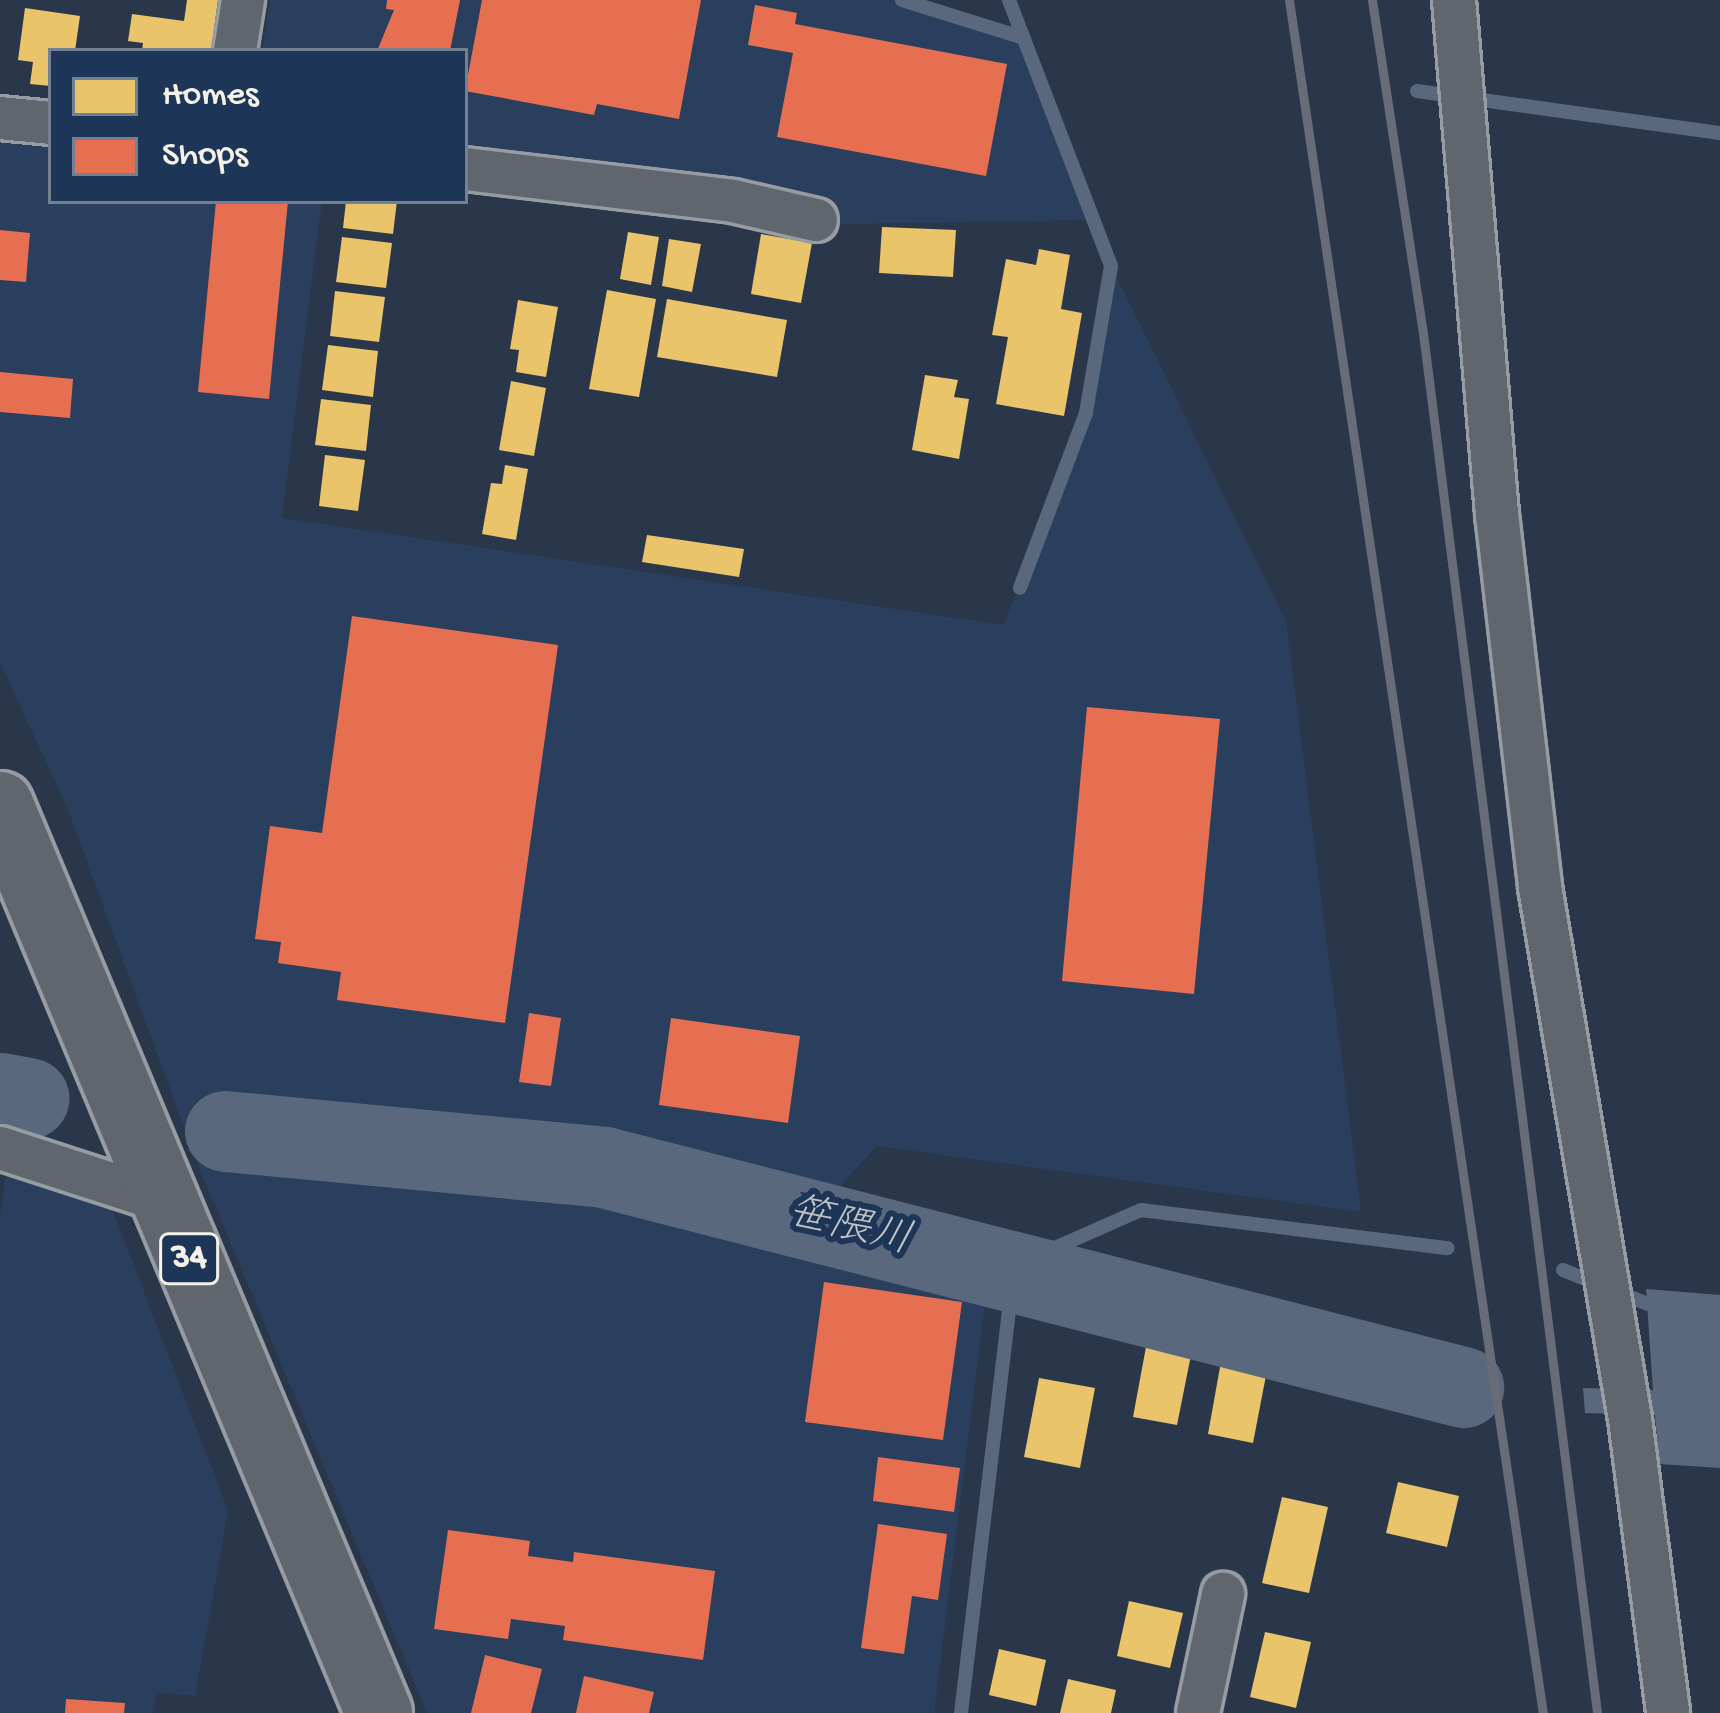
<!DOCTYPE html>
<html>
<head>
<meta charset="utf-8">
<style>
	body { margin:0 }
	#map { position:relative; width:1720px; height:1713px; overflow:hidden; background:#2a374a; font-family:"Gochi Hand","Klee One",sans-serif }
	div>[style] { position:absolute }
	.built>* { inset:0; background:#2a3f5d }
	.water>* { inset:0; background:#59687d }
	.homes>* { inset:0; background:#e9c46a }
	.shops>* { inset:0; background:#e76f51 }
	.stream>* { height:14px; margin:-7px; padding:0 7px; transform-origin:7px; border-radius:7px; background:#59687d }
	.river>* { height:81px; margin:-40.5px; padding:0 40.5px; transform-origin:40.5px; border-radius:40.5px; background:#59687d }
	.roads { filter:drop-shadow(3px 0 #979ca3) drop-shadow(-3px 0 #979ca3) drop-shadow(0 3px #979ca3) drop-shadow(0 -3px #979ca3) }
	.minor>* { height:42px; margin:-21px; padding:0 21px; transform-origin:21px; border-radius:21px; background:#60666e }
	.trunk>* { height:66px; margin:-33px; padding:0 33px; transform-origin:33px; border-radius:33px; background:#60666e }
	.rail>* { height:9px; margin:-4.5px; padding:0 4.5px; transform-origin:4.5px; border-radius:4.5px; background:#666d76 }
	span { translate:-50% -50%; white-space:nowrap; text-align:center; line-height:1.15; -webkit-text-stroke:12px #1d3557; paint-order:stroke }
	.shield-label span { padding:3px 9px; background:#1d3557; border:3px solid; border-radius:9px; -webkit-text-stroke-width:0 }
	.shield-label { font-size:36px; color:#f4f1e8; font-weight:700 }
	.water-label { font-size:42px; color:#c0c3c4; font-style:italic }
	.legend { position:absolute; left:48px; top:48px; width:420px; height:156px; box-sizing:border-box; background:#1d3557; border:3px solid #738091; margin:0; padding:15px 21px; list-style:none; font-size:36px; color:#f4f1e8 }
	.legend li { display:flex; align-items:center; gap:24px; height:60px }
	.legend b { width:60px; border:3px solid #738091 }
</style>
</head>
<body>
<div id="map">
	<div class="built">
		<i style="clip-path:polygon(270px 0,902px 0,1021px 37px,1093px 220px,841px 224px,465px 186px,465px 51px,262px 51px)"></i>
		<i style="clip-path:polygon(0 138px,51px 143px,51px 201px,322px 201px,282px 518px,1004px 625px,1086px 413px,1111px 266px,1286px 621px,1361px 1212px,876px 1146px,804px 1227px,987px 1287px,934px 1713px,427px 1713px,196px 1160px,69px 812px,0 662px)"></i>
		<i style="clip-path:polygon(7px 1167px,111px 1206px,228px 1511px,195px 1696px,157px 1692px,152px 1713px,0 1713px,0 1218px)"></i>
	</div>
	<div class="water">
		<i style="clip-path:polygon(1646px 1289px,1720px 1295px,1720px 1468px,1659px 1464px,1655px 1415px,1585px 1413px,1583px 1388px,1653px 1390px)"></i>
	</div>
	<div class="homes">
		<i style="clip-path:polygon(187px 0,218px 0,211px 51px,142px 51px,143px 43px,128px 41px,132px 14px,184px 21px)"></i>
		<i style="clip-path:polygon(25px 8px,80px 16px,75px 51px,51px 51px,51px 86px,30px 84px,33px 62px,18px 60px)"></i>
		<i style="clip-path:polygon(346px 201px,397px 201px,393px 234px,343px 228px)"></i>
		<i style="clip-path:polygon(882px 227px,956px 230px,953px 277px,879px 273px)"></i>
		<i style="clip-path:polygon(628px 232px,659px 237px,651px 285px,620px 279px)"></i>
		<i style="clip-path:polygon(761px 234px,812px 243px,801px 303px,751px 294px)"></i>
		<i style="clip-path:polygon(342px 237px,392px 243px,386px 288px,336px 282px)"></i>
		<i style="clip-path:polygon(669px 239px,701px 244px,692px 292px,662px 286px)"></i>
		<i style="clip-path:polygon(1039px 249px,1070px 255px,1061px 309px,1082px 313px,1064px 416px,996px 404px,1008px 337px,992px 335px,1006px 259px,1036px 265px)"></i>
		<i style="clip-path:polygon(607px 290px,656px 299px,639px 397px,589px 389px)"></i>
		<i style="clip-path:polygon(335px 291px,385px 297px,379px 342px,330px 336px)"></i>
		<i style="clip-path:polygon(667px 299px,787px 320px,777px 377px,657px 357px)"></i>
		<i style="clip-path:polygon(518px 300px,558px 307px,546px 377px,516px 372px,519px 350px,510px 349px)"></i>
		<i style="clip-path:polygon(328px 345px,378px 351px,373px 397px,322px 390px)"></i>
		<i style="clip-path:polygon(925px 375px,958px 380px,954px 397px,969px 399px,959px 459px,912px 450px)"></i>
		<i style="clip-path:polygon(511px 381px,546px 388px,534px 456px,499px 450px)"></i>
		<i style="clip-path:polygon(321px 399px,371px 405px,366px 451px,315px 445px)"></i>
		<i style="clip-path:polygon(325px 455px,365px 460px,358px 511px,319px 506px)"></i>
		<i style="clip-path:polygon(505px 465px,528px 469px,516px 540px,482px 534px,491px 483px,502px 484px)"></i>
		<i style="clip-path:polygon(647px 535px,744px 549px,739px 577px,642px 562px)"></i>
		<i style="clip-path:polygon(1148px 1336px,1193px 1345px,1177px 1425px,1133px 1417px)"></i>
		<i style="clip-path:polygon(1222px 1356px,1268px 1365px,1253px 1443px,1208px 1434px)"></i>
		<i style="clip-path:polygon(1039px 1378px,1095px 1388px,1080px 1468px,1024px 1457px)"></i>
		<i style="clip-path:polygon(1398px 1482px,1459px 1496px,1447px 1547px,1386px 1533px)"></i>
		<i style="clip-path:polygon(1282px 1497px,1328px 1507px,1309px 1593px,1262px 1583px)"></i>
		<i style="clip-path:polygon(1129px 1601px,1183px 1613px,1170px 1668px,1117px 1656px)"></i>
		<i style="clip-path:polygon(1265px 1632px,1311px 1642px,1296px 1708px,1250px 1697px)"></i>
		<i style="clip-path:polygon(999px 1649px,1046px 1660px,1036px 1706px,989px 1695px)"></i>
		<i style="clip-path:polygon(1068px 1679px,1116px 1690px,1111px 1713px,1060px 1713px)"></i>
	</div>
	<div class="shops">
		<i style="clip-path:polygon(387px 0,460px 0,450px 51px,377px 51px,394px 10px,386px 9px)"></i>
		<i style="clip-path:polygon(482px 0,701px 0,679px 119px,597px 104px,594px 115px,465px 91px)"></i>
		<i style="clip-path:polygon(755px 5px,797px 13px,795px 24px,1007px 64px,986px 176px,777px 137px,793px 53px,748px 45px)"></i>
		<i style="clip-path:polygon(216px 201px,288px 201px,269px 399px,198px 392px)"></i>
		<i style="clip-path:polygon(0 230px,30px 233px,26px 282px,0 280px)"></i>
		<i style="clip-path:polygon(0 372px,73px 379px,70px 418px,0 412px)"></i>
		<i style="clip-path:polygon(352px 616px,558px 645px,505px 1023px,337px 1000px,341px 972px,278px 963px,281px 942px,255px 939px,270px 826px,322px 833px)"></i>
		<i style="clip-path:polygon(1087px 707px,1220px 719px,1194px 994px,1062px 981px)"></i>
		<i style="clip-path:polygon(529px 1013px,561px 1018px,551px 1086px,519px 1082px)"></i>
		<i style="clip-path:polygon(671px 1018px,800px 1036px,788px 1123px,659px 1105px)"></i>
		<i style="clip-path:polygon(824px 1282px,962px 1302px,943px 1440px,805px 1422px)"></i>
		<i style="clip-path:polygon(878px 1457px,960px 1468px,954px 1512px,873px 1501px)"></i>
		<i style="clip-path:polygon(878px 1524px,947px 1534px,938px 1600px,912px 1596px,904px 1654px,861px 1648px)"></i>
		<i style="clip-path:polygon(448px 1530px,530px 1541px,528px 1556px,573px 1562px,574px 1552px,715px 1571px,703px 1660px,563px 1640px,565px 1626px,511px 1619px,508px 1639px,434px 1629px)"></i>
		<i style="clip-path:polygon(485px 1655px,542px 1669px,531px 1713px,471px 1713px)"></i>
		<i style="clip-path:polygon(584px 1676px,654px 1692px,649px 1713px,576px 1713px)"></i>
		<i style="clip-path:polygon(66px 1699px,125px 1703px,124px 1713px,65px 1713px)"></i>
	</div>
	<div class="stream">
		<i style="left:902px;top:0;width:125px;rotate:17.3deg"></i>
		<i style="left:1009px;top:0;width:285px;rotate:69deg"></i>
		<i style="left:1111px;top:266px;width:149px;rotate:99.7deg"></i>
		<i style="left:1086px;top:413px;width:187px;rotate:110.7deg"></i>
		<i style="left:1417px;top:91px;width:306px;rotate:7.9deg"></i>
		<i style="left:1563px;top:1270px;width:38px;rotate:22deg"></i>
		<i style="left:1618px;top:1292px;width:31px;rotate:22deg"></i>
		<i style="left:961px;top:1713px;width:450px;rotate:-83.2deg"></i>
		<i style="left:1014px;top:1266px;width:139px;rotate:-23.8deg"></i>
		<i style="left:1141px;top:1210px;width:309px;rotate:7.1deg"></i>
	</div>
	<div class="river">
		<i style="left:0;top:1093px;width:29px;rotate:10deg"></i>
		<i style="left:225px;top:1131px;width:381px;rotate:5.4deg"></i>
		<i style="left:604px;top:1167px;width:887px;rotate:14.37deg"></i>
	</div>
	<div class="roads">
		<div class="minor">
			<i style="left:1454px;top:0;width:516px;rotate:85.22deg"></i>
			<i style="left:1497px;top:514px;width:375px;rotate:83.4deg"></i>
			<i style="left:1540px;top:887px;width:540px;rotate:80.4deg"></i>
			<i style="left:1630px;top:1419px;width:296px;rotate:82.6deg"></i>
			<i style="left:235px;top:51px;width:52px;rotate:-81.1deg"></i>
			<i style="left:0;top:118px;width:51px;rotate:5.6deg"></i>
			<i style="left:465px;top:169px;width:270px;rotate:6.8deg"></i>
			<i style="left:733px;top:201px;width:85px;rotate:12.9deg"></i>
			<i style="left:0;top:1148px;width:175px;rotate:18deg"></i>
			<i style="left:1198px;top:1713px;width:122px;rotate:-78.1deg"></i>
		</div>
		<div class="trunk">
			<i style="left:0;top:805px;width:984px;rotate:67.34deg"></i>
		</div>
	</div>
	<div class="rail">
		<i style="left:1289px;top:0;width:1732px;rotate:81.57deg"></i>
		<i style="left:1372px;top:0;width:337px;rotate:81.3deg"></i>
		<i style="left:1423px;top:333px;width:1391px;rotate:82.81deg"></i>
	</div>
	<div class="shield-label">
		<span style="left:189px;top:1259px">34</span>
	</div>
	<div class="water-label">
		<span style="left:849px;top:1230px;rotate:14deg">笹隈川</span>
	</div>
	<ul class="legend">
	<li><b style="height:33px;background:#e9c46a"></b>Homes</li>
	<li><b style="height:33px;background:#e76f51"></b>Shops</li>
	</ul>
</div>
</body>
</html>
